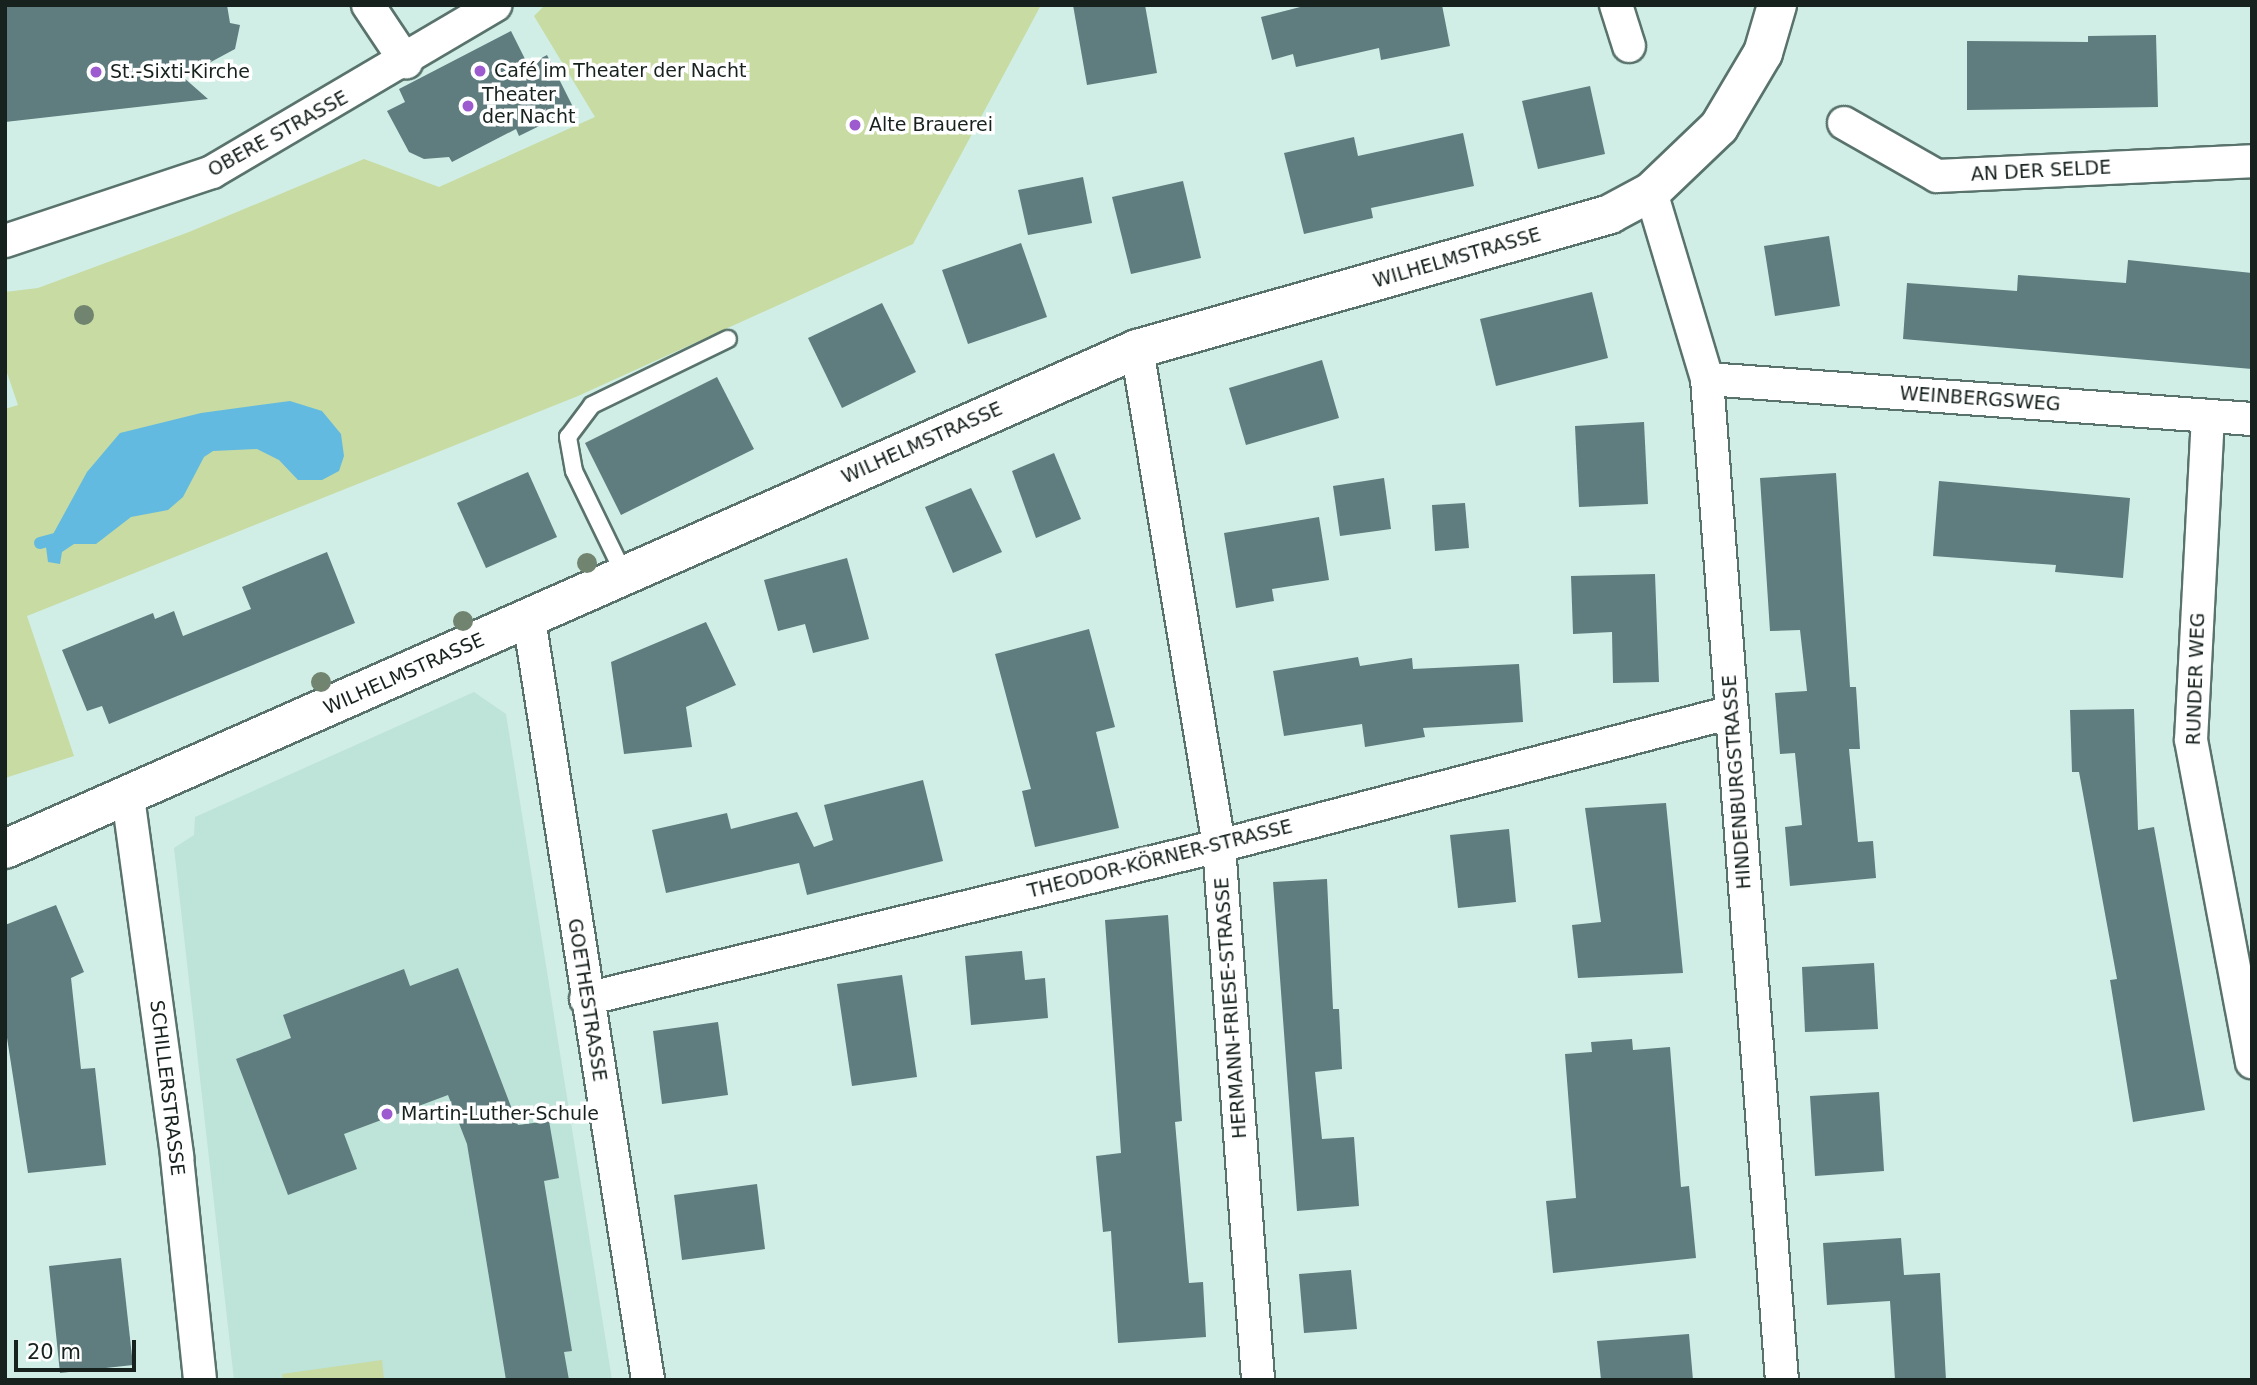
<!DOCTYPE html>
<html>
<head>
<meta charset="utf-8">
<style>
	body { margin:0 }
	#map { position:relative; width:2257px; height:1385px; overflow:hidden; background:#d0eee6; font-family:"DejaVu Sans",sans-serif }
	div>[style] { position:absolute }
	.built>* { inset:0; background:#bee3d8 }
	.green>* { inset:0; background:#c7dba2 }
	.water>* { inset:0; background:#63bae0 }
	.stream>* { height:12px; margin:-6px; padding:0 6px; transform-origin:6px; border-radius:6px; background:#63bae0 }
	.building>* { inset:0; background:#5f7c7e }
	.roads { filter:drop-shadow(2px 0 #59736c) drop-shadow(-2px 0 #59736c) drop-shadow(0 2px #59736c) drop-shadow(0 -2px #59736c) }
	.lane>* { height:16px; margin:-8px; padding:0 8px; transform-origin:8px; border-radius:8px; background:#fff }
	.street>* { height:32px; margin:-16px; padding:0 16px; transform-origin:16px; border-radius:16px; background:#fff }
	.secondary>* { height:38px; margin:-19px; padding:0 19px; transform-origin:19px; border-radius:19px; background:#fff }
	.trees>* { width:20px; height:20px; margin:-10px; border-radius:50%; background:#71846f }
	.dots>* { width:19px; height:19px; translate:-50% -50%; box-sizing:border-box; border:4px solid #fff; border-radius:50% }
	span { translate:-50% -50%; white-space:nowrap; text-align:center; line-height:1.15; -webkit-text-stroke:7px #fff; paint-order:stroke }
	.poi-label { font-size:19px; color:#17221f }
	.left { translate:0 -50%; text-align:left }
	.street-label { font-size:19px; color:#17221f }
	.frame { position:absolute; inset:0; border:7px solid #17221f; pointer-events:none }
	.scale { position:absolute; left:14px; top:1340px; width:122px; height:32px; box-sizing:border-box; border:4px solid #17221f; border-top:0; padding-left:9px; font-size:21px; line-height:24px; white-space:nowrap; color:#17221f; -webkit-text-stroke:5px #fff; paint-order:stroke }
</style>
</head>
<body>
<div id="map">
	<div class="built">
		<i style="clip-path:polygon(474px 692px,506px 714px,612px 1380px,234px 1380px,174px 848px,194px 835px,195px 817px)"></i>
	</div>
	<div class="green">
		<i style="clip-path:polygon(545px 5px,1041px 5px,913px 244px,578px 396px,27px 616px,74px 756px,5px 778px,5px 409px,18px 405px,5px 367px,5px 292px,38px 288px,189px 232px,364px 159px,439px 187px,595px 117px,534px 16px)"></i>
		<i style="clip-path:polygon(382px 1360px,384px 1380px,283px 1380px,282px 1374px)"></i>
	</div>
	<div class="water">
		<i style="clip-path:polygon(290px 401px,322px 411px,341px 434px,344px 456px,339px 471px,322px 480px,298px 480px,279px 460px,257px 449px,213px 451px,204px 457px,183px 497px,168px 510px,131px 517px,96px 544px,74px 544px,62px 552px,60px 564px,48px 562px,46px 547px,87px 472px,120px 433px,201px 413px)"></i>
	</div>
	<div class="stream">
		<i style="left:40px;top:543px;width:28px;rotate:-15deg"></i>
	</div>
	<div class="building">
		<i style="clip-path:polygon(5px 5px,227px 5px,230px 23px,240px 25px,235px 49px,183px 77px,208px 99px,5px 122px)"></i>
		<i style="clip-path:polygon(1073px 5px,1145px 5px,1157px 73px,1087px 85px)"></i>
		<i style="clip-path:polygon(1308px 5px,1442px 5px,1450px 46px,1381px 60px,1379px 48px,1296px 67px,1293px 54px,1272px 60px,1261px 17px)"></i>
		<i style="clip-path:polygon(511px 31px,528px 65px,547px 55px,574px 109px,519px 136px,516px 129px,452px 162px,449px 157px,424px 159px,409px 152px,387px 111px,405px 102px,399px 89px)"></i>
		<i style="clip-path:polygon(2156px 35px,2158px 107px,1967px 110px,1967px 41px,2088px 42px,2088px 36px)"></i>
		<i style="clip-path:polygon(1590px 86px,1605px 154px,1538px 169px,1522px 101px)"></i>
		<i style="clip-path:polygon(1463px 133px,1474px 186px,1371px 208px,1373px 218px,1304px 234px,1284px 153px,1354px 137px,1358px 156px)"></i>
		<i style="clip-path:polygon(1083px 177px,1092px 223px,1028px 235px,1018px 190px)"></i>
		<i style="clip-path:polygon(1183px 181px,1201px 258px,1131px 274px,1112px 197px)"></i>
		<i style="clip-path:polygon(1829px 236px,1840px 306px,1775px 316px,1764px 246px)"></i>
		<i style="clip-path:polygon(1021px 243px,1047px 317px,968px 344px,942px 270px)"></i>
		<i style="clip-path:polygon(2128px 260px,2252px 273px,2252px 369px,1903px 339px,1907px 283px,2017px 291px,2018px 275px,2126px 283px)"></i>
		<i style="clip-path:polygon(1592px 292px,1608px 358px,1496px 386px,1480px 319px)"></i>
		<i style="clip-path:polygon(882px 303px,916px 372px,842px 408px,808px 338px)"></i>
		<i style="clip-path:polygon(1322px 360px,1339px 418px,1246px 445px,1229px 388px)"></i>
		<i style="clip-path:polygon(717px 377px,754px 449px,621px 515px,585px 443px)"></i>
		<i style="clip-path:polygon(1644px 422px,1648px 504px,1579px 507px,1575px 426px)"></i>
		<i style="clip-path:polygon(1054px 453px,1081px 519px,1036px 538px,1012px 471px)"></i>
		<i style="clip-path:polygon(528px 472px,557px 537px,486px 568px,457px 503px)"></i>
		<i style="clip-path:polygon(1836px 473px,1850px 687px,1856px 687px,1860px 749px,1849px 749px,1858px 842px,1873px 841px,1876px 878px,1790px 886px,1785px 827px,1802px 825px,1795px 753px,1780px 754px,1775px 693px,1807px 691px,1800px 630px,1770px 631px,1760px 478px)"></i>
		<i style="clip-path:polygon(1384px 478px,1391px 529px,1340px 536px,1333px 486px)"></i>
		<i style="clip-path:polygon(1939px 481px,2130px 498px,2123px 578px,2055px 572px,2056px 565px,1933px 556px)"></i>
		<i style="clip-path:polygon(971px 488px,1002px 552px,953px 573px,925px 507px)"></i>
		<i style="clip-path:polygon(1465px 503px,1469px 548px,1435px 551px,1432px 505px)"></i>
		<i style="clip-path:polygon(1319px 517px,1329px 580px,1272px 589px,1274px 601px,1236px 608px,1224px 533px)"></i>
		<i style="clip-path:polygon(327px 552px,355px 623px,109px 724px,102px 706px,87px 711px,62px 650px,153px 613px,155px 619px,174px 611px,183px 636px,251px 609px,242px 587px)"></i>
		<i style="clip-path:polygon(847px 558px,869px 639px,813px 653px,805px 624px,778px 631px,764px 580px)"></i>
		<i style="clip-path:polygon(1655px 574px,1659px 682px,1613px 683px,1612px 632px,1573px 634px,1571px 576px)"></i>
		<i style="clip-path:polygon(706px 622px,736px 685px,686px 707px,692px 747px,624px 754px,611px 662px)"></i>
		<i style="clip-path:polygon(1089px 629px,1115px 727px,1096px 732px,1119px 828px,1035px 847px,1022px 791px,1031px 789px,995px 654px)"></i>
		<i style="clip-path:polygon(1358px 657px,1360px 666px,1412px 658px,1413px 669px,1519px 664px,1523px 722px,1423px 728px,1425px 737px,1365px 747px,1362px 724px,1284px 736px,1273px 671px)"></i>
		<i style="clip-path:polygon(2134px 709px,2138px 830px,2154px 827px,2205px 1110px,2133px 1122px,2110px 980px,2117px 979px,2079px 772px,2072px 772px,2070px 710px)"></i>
		<i style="clip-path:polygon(923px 780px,943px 861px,807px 895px,799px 863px,666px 893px,652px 830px,727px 813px,731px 829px,797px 812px,814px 847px,833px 840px,824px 805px)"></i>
		<i style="clip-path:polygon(1666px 803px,1683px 973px,1578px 978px,1572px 925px,1601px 922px,1585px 808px)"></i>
		<i style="clip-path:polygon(1509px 829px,1516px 902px,1458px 908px,1450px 835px)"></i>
		<i style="clip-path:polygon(1327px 879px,1333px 1009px,1339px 1009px,1342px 1069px,1315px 1072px,1322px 1139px,1354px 1137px,1359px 1206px,1297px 1211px,1273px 882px)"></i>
		<i style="clip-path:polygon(56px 905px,84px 972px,71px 978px,81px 1069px,95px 1068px,106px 1165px,28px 1173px,5px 1025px,5px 925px)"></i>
		<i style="clip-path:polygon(1168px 915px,1182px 1121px,1175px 1122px,1189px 1283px,1203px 1282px,1206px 1337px,1118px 1343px,1111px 1231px,1103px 1232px,1096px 1156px,1121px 1153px,1105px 920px)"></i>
		<i style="clip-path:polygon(1022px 951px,1025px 980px,1045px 978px,1048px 1018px,971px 1025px,965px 956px)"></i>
		<i style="clip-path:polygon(1874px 963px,1878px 1029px,1805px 1032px,1802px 967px)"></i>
		<i style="clip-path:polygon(458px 968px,518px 1125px,549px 1121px,559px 1178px,544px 1181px,572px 1351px,564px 1352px,569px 1380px,506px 1380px,467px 1144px,448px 1095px,344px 1134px,357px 1169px,288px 1195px,236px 1059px,291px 1038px,283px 1015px,404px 969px,410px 986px)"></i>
		<i style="clip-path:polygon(902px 975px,917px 1077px,852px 1086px,837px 984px)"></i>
		<i style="clip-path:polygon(718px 1022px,728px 1095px,662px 1104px,653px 1031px)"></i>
		<i style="clip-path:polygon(1632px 1039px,1633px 1050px,1670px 1047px,1681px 1187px,1689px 1186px,1696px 1258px,1553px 1273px,1546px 1201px,1576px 1198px,1565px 1054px,1592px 1052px,1591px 1042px)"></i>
		<i style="clip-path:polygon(1879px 1092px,1884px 1171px,1815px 1176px,1810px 1096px)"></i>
		<i style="clip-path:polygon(757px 1184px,765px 1249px,682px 1260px,674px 1195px)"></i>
		<i style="clip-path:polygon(1901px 1238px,1904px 1275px,1940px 1273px,1946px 1380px,1895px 1380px,1890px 1301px,1827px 1305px,1823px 1243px)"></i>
		<i style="clip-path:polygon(121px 1258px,133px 1365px,60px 1373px,49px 1266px)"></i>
		<i style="clip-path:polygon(1351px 1270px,1357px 1329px,1304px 1333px,1299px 1274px)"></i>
		<i style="clip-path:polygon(1689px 1334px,1693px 1380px,1601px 1380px,1597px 1341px)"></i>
	</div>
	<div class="roads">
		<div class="lane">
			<i style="left:625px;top:576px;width:117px;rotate:-115.9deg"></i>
			<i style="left:574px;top:471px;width:35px;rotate:-100deg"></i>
			<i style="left:568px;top:437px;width:40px;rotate:-53deg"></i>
			<i style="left:592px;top:405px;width:151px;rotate:-25.9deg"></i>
		</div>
		<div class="street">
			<i style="left:368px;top:5px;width:69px;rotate:56.3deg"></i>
			<i style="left:1616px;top:5px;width:43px;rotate:72.4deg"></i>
			<i style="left:1844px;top:123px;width:107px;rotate:29.7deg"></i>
			<i style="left:1937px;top:176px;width:315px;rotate:-2.7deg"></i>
			<i style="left:1651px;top:192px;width:195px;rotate:73.3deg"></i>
			<i style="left:1707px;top:379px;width:1004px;rotate:85.72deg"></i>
			<i style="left:5px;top:241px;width:218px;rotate:-18.4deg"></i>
			<i style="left:212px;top:172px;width:329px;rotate:-30.5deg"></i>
			<i style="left:1137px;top:349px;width:504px;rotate:80.63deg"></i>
			<i style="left:1219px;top:846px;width:535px;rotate:85.82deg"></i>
			<i style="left:1707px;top:379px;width:546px;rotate:4.2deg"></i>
			<i style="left:2208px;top:416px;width:324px;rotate:93deg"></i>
			<i style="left:2191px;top:740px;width:328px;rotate:79.3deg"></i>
			<i style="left:529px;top:619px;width:770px;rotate:81.11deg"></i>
			<i style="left:128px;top:797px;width:363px;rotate:82.2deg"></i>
			<i style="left:177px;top:1157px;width:224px;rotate:84.1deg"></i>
			<i style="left:586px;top:999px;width:651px;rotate:-13.59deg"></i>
			<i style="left:1219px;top:846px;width:530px;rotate:-14.64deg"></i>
		</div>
		<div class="secondary">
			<i style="left:5px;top:849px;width:1238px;rotate:-23.83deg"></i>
			<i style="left:1137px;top:349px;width:492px;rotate:-15.9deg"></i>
			<i style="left:1610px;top:214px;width:47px;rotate:-28.2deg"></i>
			<i style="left:1651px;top:192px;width:94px;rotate:-43.7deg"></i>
			<i style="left:1719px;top:127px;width:86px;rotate:-59.3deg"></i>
			<i style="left:1763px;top:53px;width:50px;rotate:-73.7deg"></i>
		</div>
	</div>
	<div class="trees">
		<i style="left:84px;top:315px"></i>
		<i style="left:587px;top:563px"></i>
		<i style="left:463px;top:621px"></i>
		<i style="left:321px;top:682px"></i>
	</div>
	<div class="dots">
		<i style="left:480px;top:71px;background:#9e5bd0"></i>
		<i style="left:96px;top:72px;background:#9e5bd0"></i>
		<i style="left:468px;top:106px;background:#9e5bd0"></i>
		<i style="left:855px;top:125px;background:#9e5bd0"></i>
		<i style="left:387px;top:1114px;background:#9e5bd0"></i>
	</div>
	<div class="poi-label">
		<span class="left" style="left:494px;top:71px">Café im Theater der Nacht</span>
		<span class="left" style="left:110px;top:72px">St.-Sixti-Kirche</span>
		<span class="left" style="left:482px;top:106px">Theater<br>der Nacht</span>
		<span class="left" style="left:869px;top:125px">Alte Brauerei</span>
		<span class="left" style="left:401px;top:1114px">Martin-Luther-Schule</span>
	</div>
	<div class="street-label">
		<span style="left:278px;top:134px;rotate:-29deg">OBERE STRASSE</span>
		<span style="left:2041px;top:171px;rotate:-3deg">AN DER SELDE</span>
		<span style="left:1457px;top:258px;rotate:-16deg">WILHELMSTRASSE</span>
		<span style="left:1980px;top:399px;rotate:4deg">WEINBERGSWEG</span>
		<span style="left:922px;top:443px;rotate:-24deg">WILHELMSTRASSE</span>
		<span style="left:404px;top:674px;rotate:-24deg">WILHELMSTRASSE</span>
		<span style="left:2196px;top:679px;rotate:-88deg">RUNDER WEG</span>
		<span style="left:1737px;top:782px;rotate:-94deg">HINDENBURGSTRASSE</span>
		<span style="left:1160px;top:859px;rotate:-14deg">THEODOR-KÖRNER-STRASSE</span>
		<span style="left:587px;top:1000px;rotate:81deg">GOETHESTRASSE</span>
		<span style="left:1231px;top:1008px;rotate:-94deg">HERMANN-FRIESE-STRASSE</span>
		<span style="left:167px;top:1088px;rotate:83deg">SCHILLERSTRASSE</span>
	</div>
	<div class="frame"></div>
	<div class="scale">20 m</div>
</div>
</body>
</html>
